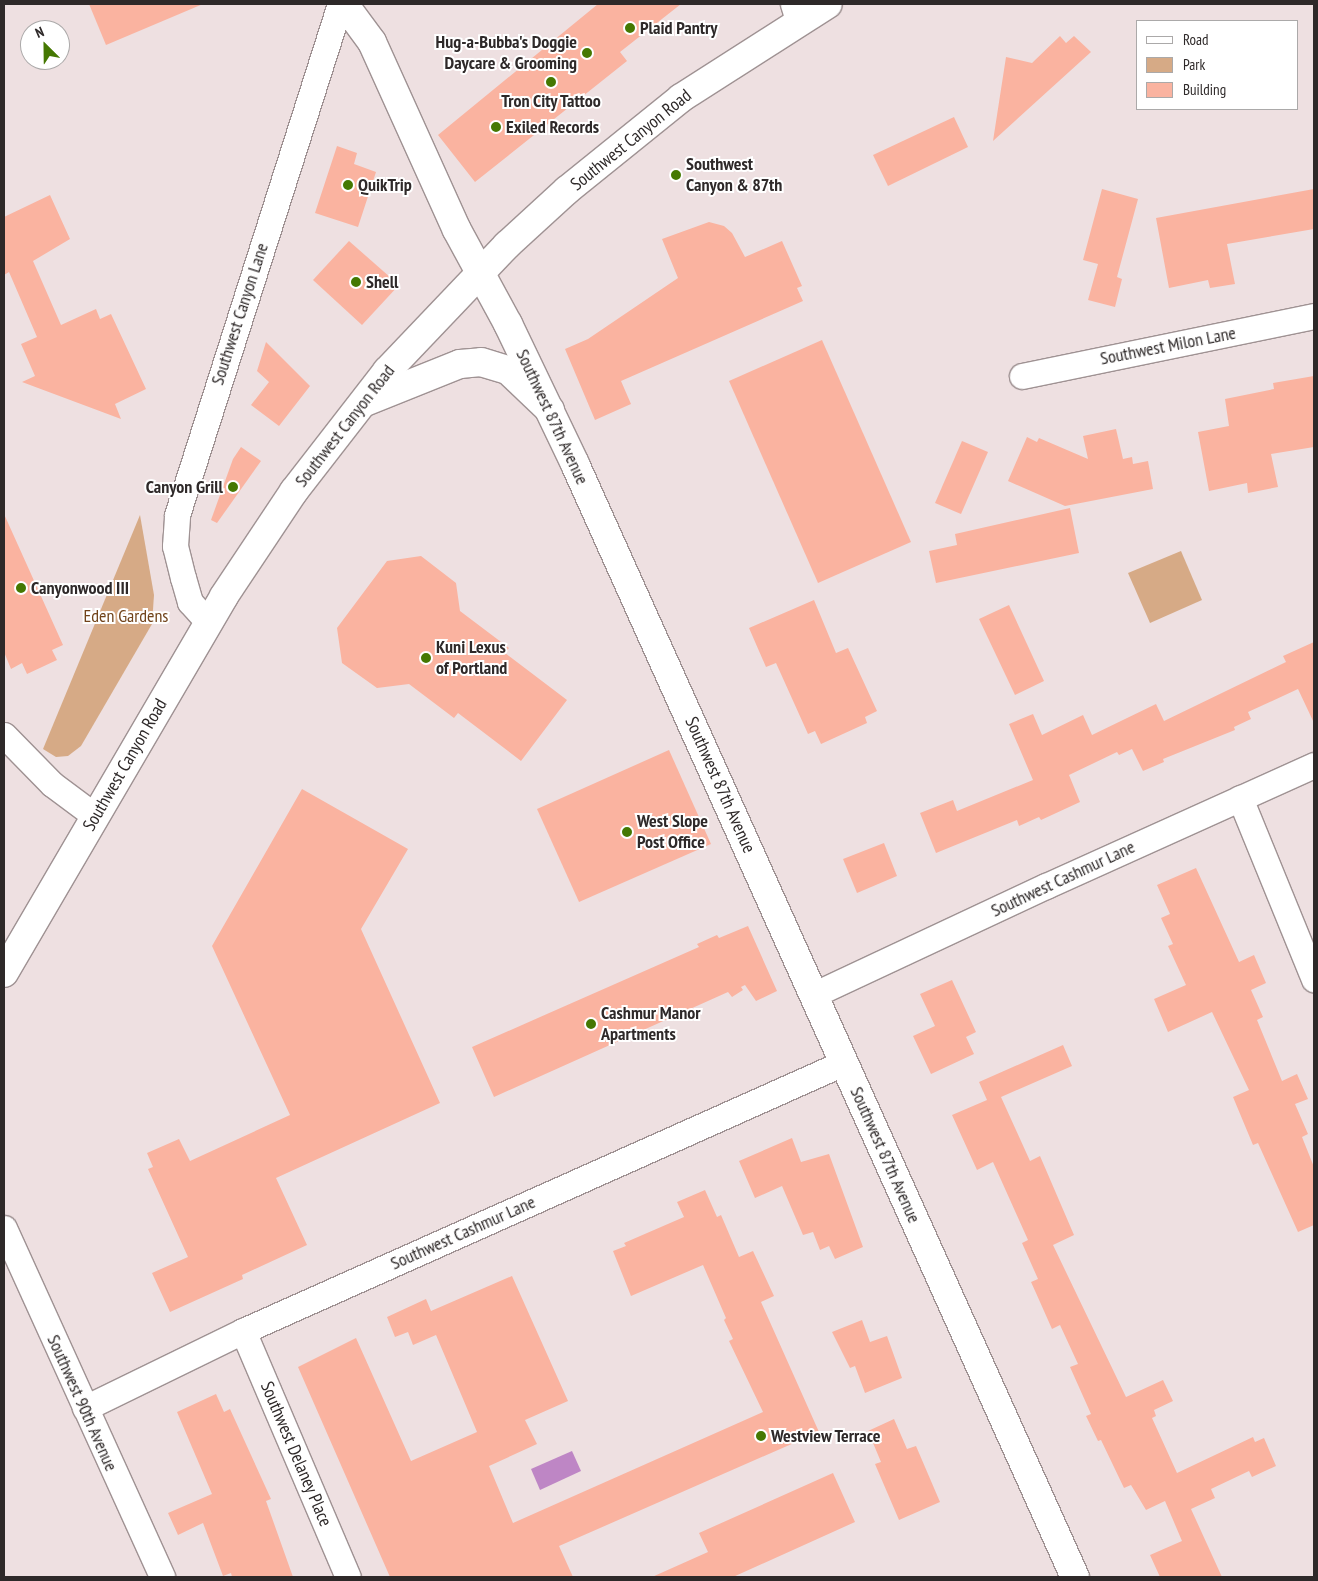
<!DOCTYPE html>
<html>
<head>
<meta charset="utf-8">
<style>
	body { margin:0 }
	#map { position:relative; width:1318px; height:1581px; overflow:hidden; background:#eee0e1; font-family:"PT Sans Narrow",sans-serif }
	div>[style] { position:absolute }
	.green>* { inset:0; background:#d6aa86 }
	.water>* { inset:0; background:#be86c5 }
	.building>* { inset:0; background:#fab3a0 }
	.roads { filter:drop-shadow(1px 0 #9f9293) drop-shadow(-1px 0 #9f9293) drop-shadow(0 1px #9f9293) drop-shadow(0 -1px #9f9293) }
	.minor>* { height:25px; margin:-12.5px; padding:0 12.5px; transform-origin:12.5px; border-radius:12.5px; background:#fff }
	.tertiary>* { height:28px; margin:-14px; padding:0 14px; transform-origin:14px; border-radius:14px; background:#fff }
	.secondary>* { height:28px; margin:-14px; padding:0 14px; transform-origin:14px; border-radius:14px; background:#fff }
	.dots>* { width:14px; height:14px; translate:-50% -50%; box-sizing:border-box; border:2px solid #fff; border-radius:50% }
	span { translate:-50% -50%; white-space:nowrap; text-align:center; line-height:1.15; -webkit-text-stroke:4px #fff; paint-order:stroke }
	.poi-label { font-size:18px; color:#2e2929; font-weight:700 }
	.left { translate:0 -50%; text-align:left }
	.right { translate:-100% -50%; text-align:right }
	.street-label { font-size:18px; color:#2e2929 }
	.park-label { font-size:18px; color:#71431a }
	.frame { position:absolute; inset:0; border:5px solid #2e2929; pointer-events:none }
	.legend { position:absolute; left:1136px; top:20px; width:162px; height:90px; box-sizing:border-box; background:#fff; border:1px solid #aba9a9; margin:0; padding:6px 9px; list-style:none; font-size:15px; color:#2e2929 }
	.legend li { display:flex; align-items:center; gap:10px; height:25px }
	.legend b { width:25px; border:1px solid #aba9a9 }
	.north { position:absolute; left:20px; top:20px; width:50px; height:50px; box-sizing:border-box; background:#fff; border:1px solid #aba9a9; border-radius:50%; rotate:337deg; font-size:14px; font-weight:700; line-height:20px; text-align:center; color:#2e2929 }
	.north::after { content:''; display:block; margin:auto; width:18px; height:22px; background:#457802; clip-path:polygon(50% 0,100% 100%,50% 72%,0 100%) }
</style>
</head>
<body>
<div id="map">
	<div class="green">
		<i style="clip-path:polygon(140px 515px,154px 595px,152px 624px,81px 746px,68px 756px,56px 757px,43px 749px)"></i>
		<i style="clip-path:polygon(1181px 551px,1202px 600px,1150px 623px,1128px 573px)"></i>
	</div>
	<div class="water">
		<i style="clip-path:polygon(572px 1451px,581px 1471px,540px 1490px,531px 1469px)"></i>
	</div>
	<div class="building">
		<i style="clip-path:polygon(89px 4px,203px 4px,106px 45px)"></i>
		<i style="clip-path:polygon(598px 4px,681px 4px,620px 52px,627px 61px,475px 182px,438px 135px)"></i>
		<i style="clip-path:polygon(1060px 36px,1066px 43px,1074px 36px,1091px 52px,993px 141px,1006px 57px,1032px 63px)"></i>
		<i style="clip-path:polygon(954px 117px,968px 147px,888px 186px,873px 155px)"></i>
		<i style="clip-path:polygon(337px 146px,357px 153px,354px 164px,376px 172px,358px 227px,315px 213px)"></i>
		<i style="clip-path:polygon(1102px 189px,1138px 199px,1117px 277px,1122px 279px,1115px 307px,1088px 300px,1098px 264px,1083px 260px)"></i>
		<i style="clip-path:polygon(1314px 189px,1314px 229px,1227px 244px,1235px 284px,1210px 288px,1208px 280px,1169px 288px,1156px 218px)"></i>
		<i style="clip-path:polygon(50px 195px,70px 239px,33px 261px,61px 325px,96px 309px,100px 319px,111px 314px,146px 389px,115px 404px,121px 419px,22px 382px,35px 376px,21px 344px,37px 337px,9px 272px,4px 275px,4px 217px)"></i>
		<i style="clip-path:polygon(709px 222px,724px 226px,732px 233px,745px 257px,782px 241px,802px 286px,797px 288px,803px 301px,621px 381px,631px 404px,595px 420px,565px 349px,588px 339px,678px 278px,662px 239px)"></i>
		<i style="clip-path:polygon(349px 241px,399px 285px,362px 325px,313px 280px)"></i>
		<i style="clip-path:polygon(822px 340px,911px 542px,818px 583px,729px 381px)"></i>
		<i style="clip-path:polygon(266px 342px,310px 386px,279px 426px,251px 405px,269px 382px,257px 371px)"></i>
		<i style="clip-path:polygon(1314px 376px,1314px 447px,1271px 454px,1278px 487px,1248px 493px,1247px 483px,1209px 491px,1198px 432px,1229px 426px,1225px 399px,1274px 389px,1273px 383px)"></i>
		<i style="clip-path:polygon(1116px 429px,1123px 459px,1132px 457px,1133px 464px,1148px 461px,1153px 489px,1065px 506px,1008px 481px,1027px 437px,1037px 442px,1039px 438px,1088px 459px,1083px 436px)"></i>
		<i style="clip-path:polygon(962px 441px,988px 452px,961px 514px,935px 503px)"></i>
		<i style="clip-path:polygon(241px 447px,261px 461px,217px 523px,211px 520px,233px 459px)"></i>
		<i style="clip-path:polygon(1070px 508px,1079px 553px,936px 583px,929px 551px,957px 545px,955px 534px)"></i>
		<i style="clip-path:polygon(4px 514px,63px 645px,52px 650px,57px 660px,27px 674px,22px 663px,11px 669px,4px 652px)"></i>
		<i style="clip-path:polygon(421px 556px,456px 583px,460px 611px,509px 648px,505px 653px,567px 700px,521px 761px,458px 713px,454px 718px,409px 684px,377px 688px,342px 663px,337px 628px,387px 561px)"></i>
		<i style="clip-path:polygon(814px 600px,836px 653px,848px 648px,877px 711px,865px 717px,867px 723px,821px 744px,815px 731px,808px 734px,776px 663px,766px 667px,749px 628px)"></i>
		<i style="clip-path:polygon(1009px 605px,1044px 681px,1015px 695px,979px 619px)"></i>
		<i style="clip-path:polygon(1314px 642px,1314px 723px,1298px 689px,1248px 712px,1251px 719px,1234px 727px,1235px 730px,1163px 759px,1164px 762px,1143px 771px,1132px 749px,1119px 755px,1117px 752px,1069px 775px,1080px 802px,1041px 820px,1039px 817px,1019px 826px,1017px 820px,936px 853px,920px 813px,953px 800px,957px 811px,1033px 780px,1009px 724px,1033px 714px,1042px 735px,1083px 715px,1092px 735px,1156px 704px,1164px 721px,1286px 662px,1283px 656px)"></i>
		<i style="clip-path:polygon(669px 750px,711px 844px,579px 902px,537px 809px)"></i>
		<i style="clip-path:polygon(302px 789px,408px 849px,361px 929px,440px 1103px,276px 1178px,307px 1245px,242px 1275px,243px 1279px,170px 1312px,152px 1273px,188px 1257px,148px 1169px,153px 1167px,147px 1153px,179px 1139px,190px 1161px,290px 1115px,212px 946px)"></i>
		<i style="clip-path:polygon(884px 843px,897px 876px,857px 893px,843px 859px)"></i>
		<i style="clip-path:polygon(1196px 868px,1239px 962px,1254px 955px,1266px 983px,1251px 990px,1263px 1017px,1257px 1020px,1282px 1081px,1297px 1074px,1308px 1099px,1295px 1104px,1308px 1134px,1302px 1137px,1314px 1167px,1314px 1225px,1298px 1232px,1258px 1143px,1253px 1145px,1233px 1097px,1249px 1090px,1212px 1012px,1168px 1032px,1154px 999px,1186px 985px,1168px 946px,1173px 944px,1161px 918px,1170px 914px,1157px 885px)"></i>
		<i style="clip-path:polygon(748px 926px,777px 991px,756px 1001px,745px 985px,741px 987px,743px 990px,732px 997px,728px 992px,494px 1097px,472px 1047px,699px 947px,697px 944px,717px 935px,719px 938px)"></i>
		<i style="clip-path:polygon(952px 980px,976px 1032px,966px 1037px,974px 1054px,931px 1074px,913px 1036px,935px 1026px,920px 994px)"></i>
		<i style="clip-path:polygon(1063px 1045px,1072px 1066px,1001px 1097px,1030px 1161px,1040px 1156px,1074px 1235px,1053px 1245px,1126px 1397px,1163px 1380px,1173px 1401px,1154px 1410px,1156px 1416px,1152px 1418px,1177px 1473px,1253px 1437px,1255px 1442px,1264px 1438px,1276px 1466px,1252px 1477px,1249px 1471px,1211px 1489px,1215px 1498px,1191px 1509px,1222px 1577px,1160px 1577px,1150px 1555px,1182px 1541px,1165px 1501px,1146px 1510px,1131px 1485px,1124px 1488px,1101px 1440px,1098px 1441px,1086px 1416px,1091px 1414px,1070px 1367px,1078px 1364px,1060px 1325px,1052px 1329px,1036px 1293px,1031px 1282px,1038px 1279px,1022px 1243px,1028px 1240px,993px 1162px,977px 1170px,952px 1115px,987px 1100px,979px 1082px)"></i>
		<i style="clip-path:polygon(792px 1138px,801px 1162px,829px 1154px,863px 1247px,835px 1259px,829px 1246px,820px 1250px,813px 1232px,803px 1235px,782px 1186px,755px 1198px,739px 1161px)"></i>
		<i style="clip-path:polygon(705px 1190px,717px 1217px,721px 1215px,739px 1257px,753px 1251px,774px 1296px,761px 1302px,819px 1432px,559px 1546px,573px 1577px,390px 1577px,298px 1367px,356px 1338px,411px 1461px,477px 1432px,436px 1335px,413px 1345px,408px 1332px,395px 1337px,387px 1317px,426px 1299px,431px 1311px,512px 1276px,568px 1401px,525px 1420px,537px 1444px,489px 1466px,513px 1523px,763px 1412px,729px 1341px,733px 1339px,724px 1320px,726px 1318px,703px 1265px,631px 1296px,613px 1251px,626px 1246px,624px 1243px,684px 1217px,677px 1202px)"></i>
		<i style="clip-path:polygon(862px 1320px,870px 1342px,887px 1336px,902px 1378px,865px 1393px,855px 1366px,850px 1368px,832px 1332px)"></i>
		<i style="clip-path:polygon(216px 1394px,224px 1412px,230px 1409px,271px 1499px,266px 1501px,293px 1577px,232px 1577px,231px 1573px,223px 1576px,203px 1523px,178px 1535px,168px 1513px,212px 1494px,177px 1412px)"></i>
		<i style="clip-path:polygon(894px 1419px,907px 1449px,916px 1446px,940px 1502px,899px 1520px,875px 1464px,881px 1462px,868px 1431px)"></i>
		<i style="clip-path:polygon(833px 1473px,855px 1522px,733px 1577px,652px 1577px,708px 1552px,699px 1533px)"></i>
	</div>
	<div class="roads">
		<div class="minor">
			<i style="left:793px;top:4px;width:17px;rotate:73deg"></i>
			<i style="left:1022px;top:376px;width:298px;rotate:-11.6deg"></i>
			<i style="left:208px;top:622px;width:27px;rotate:-132deg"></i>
			<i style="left:190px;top:602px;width:25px;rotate:-106deg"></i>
			<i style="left:183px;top:578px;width:33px;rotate:-104deg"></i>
			<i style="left:175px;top:546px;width:31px;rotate:-86deg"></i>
			<i style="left:177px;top:515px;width:536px;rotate:-72.31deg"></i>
			<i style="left:4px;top:735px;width:69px;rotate:45.6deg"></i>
			<i style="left:52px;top:784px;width:54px;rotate:36.7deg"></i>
			<i style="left:1240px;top:798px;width:196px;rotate:67.8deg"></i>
			<i style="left:813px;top:995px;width:257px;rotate:-25.1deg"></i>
			<i style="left:1046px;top:886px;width:294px;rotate:-24.3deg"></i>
			<i style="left:4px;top:1228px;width:383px;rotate:65.6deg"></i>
			<i style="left:243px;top:1331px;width:267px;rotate:66.9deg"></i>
			<i style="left:85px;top:1408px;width:176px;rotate:-26deg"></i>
			<i style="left:243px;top:1331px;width:657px;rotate:-24.07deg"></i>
		</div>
		<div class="tertiary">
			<i style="left:344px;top:4px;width:47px;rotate:53.6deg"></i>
			<i style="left:372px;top:42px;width:206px;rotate:65.7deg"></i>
			<i style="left:457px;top:230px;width:107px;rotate:61.5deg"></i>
			<i style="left:508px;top:324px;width:155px;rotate:64.4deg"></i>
			<i style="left:575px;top:464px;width:1220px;rotate:65.81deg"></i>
		</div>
		<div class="secondary">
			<i style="left:365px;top:402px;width:102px;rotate:-21.8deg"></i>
			<i style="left:460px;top:364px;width:21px;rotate:-5deg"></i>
			<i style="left:481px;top:362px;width:28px;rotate:17deg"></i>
			<i style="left:508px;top:370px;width:58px;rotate:43.6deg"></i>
			<i style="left:4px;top:973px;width:436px;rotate:-59.7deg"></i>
			<i style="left:224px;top:596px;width:126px;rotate:-56.3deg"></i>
			<i style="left:294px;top:491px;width:152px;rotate:-52.2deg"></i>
			<i style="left:387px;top:371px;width:174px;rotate:-46.4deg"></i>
			<i style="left:507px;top:245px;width:81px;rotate:-42.5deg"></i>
			<i style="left:567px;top:190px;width:146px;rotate:-38.9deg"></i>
			<i style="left:681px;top:98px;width:174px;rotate:-32.6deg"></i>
		</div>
	</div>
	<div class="dots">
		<i style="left:630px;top:28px;background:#457802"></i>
		<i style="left:587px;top:53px;background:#457802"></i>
		<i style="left:551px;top:82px;background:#457802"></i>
		<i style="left:496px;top:127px;background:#457802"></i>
		<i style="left:676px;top:175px;background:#457802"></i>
		<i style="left:348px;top:185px;background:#457802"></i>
		<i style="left:356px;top:282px;background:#457802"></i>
		<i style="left:233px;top:487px;background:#457802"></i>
		<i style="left:21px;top:588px;background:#457802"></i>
		<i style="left:426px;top:658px;background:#457802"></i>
		<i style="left:627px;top:832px;background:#457802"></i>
		<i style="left:591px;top:1024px;background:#457802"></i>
		<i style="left:761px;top:1436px;background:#457802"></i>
	</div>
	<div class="poi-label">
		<span class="left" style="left:640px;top:28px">Plaid Pantry</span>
		<span class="right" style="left:577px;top:53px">Hug-a-Bubba's Doggie<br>Daycare &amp; Grooming</span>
		<span style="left:551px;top:101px">Tron City Tattoo</span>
		<span class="left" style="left:506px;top:127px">Exiled Records</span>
		<span class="left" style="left:686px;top:175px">Southwest<br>Canyon &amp; 87th</span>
		<span class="left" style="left:358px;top:185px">QuikTrip</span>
		<span class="left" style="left:366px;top:282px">Shell</span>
		<span class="right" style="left:223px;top:487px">Canyon Grill</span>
		<span class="left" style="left:31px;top:588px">Canyonwood III</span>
		<span class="left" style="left:436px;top:658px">Kuni Lexus<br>of Portland</span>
		<span class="left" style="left:637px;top:832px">West Slope<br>Post Office</span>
		<span class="left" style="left:601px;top:1024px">Cashmur Manor<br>Apartments</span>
		<span class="left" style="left:771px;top:1436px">Westview Terrace</span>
	</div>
	<div class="street-label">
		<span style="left:631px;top:140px;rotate:-39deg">Southwest Canyon Road</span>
		<span style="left:240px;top:314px;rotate:-72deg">Southwest Canyon Lane</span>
		<span style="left:1168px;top:346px;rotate:-11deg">Southwest Milon Lane</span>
		<span style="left:552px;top:417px;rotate:65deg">Southwest 87th Avenue</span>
		<span style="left:345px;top:426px;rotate:-52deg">Southwest Canyon Road</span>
		<span style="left:125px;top:765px;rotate:-60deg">Southwest Canyon Road</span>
		<span style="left:720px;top:785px;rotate:66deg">Southwest 87th Avenue</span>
		<span style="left:1063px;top:879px;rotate:-25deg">Southwest Cashmur Lane</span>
		<span style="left:885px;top:1155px;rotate:66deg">Southwest 87th Avenue</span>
		<span style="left:463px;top:1233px;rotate:-24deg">Southwest Cashmur Lane</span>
		<span style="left:82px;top:1403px;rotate:66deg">Southwest 90th Avenue</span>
		<span style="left:296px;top:1454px;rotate:67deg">Southwest Delaney Place</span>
	</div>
	<div class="park-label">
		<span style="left:126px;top:616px">Eden Gardens</span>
	</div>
	<div class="frame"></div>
	<ul class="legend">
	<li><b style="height:6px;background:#fff"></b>Road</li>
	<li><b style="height:14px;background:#d6aa86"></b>Park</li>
	<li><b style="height:14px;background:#fab3a0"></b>Building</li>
	</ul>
	<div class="north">N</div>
</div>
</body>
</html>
